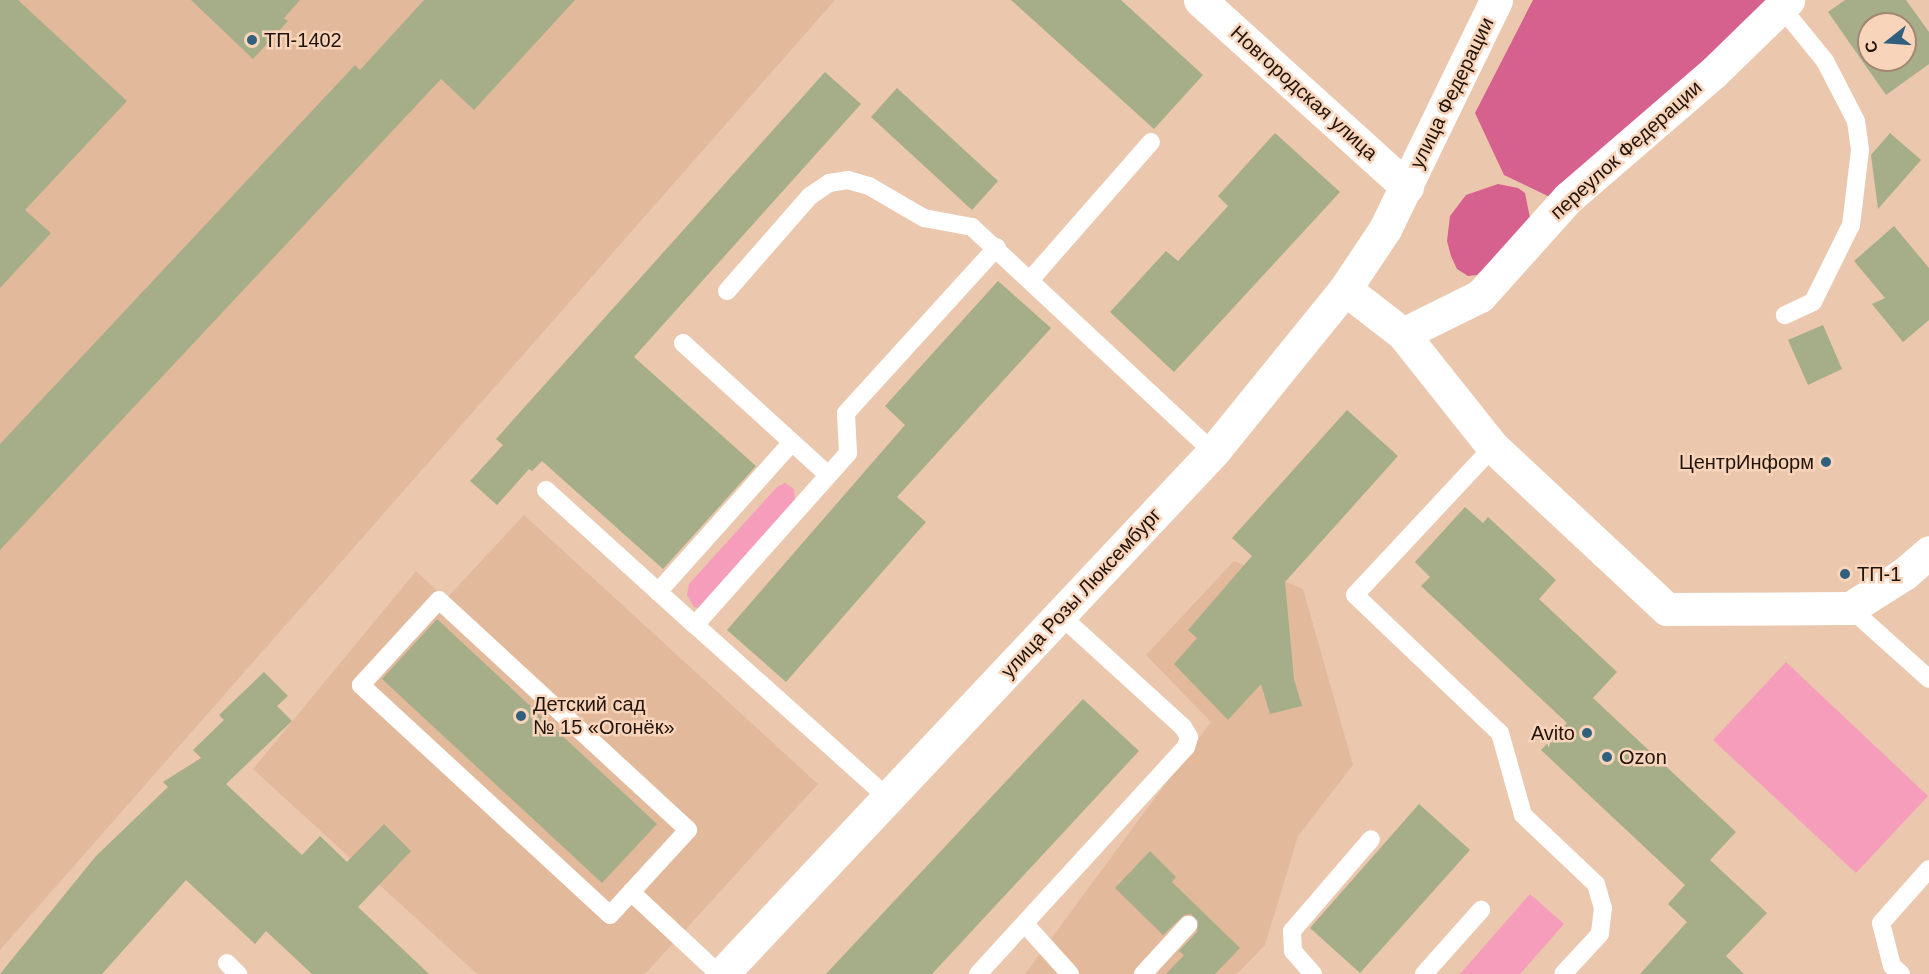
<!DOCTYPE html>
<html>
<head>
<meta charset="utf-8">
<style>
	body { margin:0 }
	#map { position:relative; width:1929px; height:974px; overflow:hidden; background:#eac7ad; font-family:Arial,sans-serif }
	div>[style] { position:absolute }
	.built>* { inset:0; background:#e3b99b }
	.green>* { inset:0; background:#f69dbb }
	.forest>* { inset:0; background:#d7618e }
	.building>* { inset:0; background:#a5ae88 }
	.service>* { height:18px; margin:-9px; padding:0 9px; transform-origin:9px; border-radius:9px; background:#fff }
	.minor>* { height:33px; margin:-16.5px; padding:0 16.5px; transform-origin:16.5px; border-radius:16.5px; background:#fff }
	.secondary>* { height:33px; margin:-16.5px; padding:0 16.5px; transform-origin:16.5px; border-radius:16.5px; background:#fff }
	.dots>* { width:16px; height:16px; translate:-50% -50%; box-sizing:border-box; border:3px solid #f8d4ba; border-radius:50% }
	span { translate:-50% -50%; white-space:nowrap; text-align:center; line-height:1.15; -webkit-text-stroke:5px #f8d4ba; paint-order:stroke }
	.poi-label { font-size:20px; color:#21140b }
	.left { translate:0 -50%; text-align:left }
	.right { translate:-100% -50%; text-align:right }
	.street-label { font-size:20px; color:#21140b }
	.north { position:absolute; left:1857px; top:12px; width:60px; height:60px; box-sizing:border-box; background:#f8d4ba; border:2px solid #a28774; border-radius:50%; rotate:253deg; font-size:16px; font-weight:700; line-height:24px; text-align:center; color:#21140b }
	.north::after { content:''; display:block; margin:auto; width:21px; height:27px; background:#30607e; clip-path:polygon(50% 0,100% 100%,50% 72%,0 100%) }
</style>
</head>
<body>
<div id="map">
	<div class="built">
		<i style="clip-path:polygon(0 0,835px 0,0 950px)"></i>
		<i style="clip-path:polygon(524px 515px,818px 784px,645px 974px,477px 974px,253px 769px,416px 571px,446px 599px)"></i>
		<i style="clip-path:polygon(1234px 561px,1303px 589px,1353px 765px,1298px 836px,1265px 945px,1237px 974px,1025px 974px,1211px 722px,1146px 655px)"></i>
	</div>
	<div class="green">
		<i style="clip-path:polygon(785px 483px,794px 489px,795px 501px,700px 608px,694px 607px,687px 595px,689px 584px,777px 487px)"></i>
		<i style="clip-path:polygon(1786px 662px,1928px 796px,1856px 873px,1713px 740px)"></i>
		<i style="clip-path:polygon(1530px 894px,1564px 924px,1520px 974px,1460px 974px)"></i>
	</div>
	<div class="forest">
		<i style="clip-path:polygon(1533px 0,1768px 0,1556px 200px,1504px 175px,1475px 113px)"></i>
		<i style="clip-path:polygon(1498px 184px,1518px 188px,1525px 193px,1531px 223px,1477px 275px,1468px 276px,1457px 269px,1451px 256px,1447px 241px,1450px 216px,1466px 195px)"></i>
	</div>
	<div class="building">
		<i style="clip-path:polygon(0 0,18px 0,127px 101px,25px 210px,51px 233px,0 288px)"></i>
		<i style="clip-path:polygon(191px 0,300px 0,284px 18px,288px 21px,253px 59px)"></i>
		<i style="clip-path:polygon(424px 0,575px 0,474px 110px,441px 79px,0 550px,0 444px,355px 65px,360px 70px)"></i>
		<i style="clip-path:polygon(1011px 0,1121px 0,1203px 75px,1154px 129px)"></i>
		<i style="clip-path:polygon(evenodd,1845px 0,1906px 0,1929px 32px,1929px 64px,1886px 95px,1828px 12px,1845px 0,1869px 24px,1905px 24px,1905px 60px,1869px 60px,1869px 24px)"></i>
		<i style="clip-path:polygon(825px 72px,861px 104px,634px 357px,756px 466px,663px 569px,542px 461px,532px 471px,529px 469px,497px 505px,470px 481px,503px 445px,496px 439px)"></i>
		<i style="clip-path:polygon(897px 88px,998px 181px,972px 210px,871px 117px)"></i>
		<i style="clip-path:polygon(1275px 133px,1340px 192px,1174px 372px,1110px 312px,1166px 251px,1178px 261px,1228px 206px,1218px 196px)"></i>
		<i style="clip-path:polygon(1890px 133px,1921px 160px,1878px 209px,1871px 155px)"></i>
		<i style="clip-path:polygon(1894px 226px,1929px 268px,1929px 320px,1903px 342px,1872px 304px,1885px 298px,1854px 261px)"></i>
		<i style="clip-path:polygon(998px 281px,1051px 328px,897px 497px,926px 522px,786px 682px,727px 630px,905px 425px,885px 406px)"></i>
		<i style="clip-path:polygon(1823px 325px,1842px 369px,1808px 385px,1788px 340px)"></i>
		<i style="clip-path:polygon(1347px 410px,1398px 456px,1285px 582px,1294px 679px,1302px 706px,1270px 714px,1261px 684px,1228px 720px,1174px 664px,1197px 638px,1188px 630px,1252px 556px,1232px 538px)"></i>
		<i style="clip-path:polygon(1465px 507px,1483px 523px,1488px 517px,1556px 580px,1539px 599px,1617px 672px,1593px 698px,1736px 832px,1710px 860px,1767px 913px,1726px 956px,1744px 974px,1640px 974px,1687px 922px,1668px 904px,1685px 885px,1541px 750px,1567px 723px,1421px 586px,1430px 577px,1415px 562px)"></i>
		<i style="clip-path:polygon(437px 619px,657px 824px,602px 883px,382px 679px)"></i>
		<i style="clip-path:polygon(264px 672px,288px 696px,277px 706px,292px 721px,226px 784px,302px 855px,320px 836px,347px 862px,384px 824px,411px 851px,358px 907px,429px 974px,312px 974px,266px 931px,255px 944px,186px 880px,102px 974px,0 974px,96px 856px,168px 787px,163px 782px,201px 758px,193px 750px,224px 720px,219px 715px)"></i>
		<i style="clip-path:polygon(1083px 699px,1139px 751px,932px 974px,826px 974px)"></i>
		<i style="clip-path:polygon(1419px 804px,1470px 850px,1360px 973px,1310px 928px)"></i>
		<i style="clip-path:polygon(1150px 851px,1176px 877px,1172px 882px,1240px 948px,1215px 974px,1166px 974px,1184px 955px,1179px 951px,1197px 932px,1198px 921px,1191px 914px,1184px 915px,1163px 935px,1115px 888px)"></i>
	</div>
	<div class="service">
		<i style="left:1781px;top:7px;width:70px;rotate:50.8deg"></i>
		<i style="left:1825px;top:61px;width:68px;rotate:62.7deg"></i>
		<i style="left:1856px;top:121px;width:29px;rotate:82deg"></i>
		<i style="left:1860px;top:150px;width:76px;rotate:96.8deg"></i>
		<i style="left:1851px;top:225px;width:86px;rotate:116.3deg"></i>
		<i style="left:1813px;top:302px;width:31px;rotate:155deg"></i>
		<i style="left:1031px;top:279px;width:182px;rotate:-48.8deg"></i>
		<i style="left:727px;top:291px;width:126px;rotate:-48.9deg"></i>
		<i style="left:810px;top:196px;width:23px;rotate:-34deg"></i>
		<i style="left:829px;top:183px;width:19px;rotate:-9deg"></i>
		<i style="left:848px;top:180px;width:22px;rotate:16deg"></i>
		<i style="left:869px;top:186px;width:64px;rotate:30.2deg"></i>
		<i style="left:924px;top:218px;width:49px;rotate:10.6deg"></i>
		<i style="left:972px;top:227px;width:330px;rotate:43deg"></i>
		<i style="left:683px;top:343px;width:196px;rotate:42.3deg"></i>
		<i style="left:1493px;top:447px;width:202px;rotate:133deg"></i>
		<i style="left:1355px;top:595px;width:200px;rotate:43.6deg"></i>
		<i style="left:1500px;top:733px;width:85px;rotate:74.3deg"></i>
		<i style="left:1523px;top:815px;width:100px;rotate:43.4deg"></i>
		<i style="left:1596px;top:884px;width:25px;rotate:74deg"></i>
		<i style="left:1603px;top:908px;width:26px;rotate:97deg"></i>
		<i style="left:1600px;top:934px;width:54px;rotate:132.8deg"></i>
		<i style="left:546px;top:490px;width:201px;rotate:42.2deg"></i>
		<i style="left:658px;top:592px;width:201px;rotate:-48.2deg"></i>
		<i style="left:439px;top:600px;width:339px;rotate:42.7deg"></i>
		<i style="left:688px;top:830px;width:115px;rotate:132.5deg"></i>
		<i style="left:610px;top:915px;width:339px;rotate:-137.3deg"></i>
		<i style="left:361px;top:685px;width:115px;rotate:-47.5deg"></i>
		<i style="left:1850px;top:608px;width:106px;rotate:41.9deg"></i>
		<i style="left:888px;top:798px;width:259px;rotate:-138.1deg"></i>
		<i style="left:695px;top:625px;width:230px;rotate:-48.3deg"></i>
		<i style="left:848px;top:453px;width:40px;rotate:-92.9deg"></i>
		<i style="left:846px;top:413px;width:224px;rotate:-47.7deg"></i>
		<i style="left:631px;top:892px;width:120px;rotate:43deg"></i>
		<i style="left:1025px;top:924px;width:67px;rotate:48deg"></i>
		<i style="left:227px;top:963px;width:16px;rotate:45deg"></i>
		<i style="left:978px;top:974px;width:308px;rotate:-47.5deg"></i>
		<i style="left:1186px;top:747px;width:10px;rotate:-73deg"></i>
		<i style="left:1189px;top:737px;width:12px;rotate:-121deg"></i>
		<i style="left:1183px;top:727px;width:166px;rotate:-137.7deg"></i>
		<i style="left:1143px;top:974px;width:67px;rotate:-47.4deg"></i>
		<i style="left:1313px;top:974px;width:30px;rotate:-131deg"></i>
		<i style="left:1293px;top:951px;width:20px;rotate:-93deg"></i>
		<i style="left:1292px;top:931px;width:121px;rotate:-49.3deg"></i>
		<i style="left:1424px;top:974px;width:86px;rotate:-48.3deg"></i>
		<i style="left:1901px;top:974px;width:12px;rotate:-138deg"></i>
		<i style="left:1892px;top:966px;width:44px;rotate:-104.3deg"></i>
		<i style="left:1881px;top:923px;width:72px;rotate:-48.4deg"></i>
	</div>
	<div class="minor">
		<i style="left:1200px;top:0;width:279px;rotate:42.1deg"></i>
		<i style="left:1345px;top:289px;width:73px;rotate:37.8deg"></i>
		<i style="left:1403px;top:334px;width:144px;rotate:51.5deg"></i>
		<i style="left:1493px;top:447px;width:238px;rotate:43deg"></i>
		<i style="left:1667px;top:609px;width:183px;rotate:-0.3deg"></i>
		<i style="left:1850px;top:608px;width:64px;rotate:-32.2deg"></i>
		<i style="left:1904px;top:574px;width:33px;rotate:-41deg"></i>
		<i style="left:1403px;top:334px;width:86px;rotate:-26.3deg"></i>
		<i style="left:1480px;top:296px;width:132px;rotate:-48.1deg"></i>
		<i style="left:1568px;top:198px;width:191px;rotate:-40.8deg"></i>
		<i style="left:1713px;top:73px;width:105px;rotate:-44.2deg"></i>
	</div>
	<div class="secondary">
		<i style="left:722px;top:974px;width:717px;rotate:-46.75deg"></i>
		<i style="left:1213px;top:452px;width:210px;rotate:-51deg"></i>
		<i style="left:1345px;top:289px;width:72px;rotate:-56.3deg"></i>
		<i style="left:1385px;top:229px;width:254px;rotate:-64.1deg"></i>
	</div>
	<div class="dots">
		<i style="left:252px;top:40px;background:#30607e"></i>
		<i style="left:1826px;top:462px;background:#30607e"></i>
		<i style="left:1845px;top:574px;background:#30607e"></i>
		<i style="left:521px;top:716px;background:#30607e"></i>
		<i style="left:1587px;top:733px;background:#30607e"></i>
		<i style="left:1607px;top:757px;background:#30607e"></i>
	</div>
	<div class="poi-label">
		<span class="left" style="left:264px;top:40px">ТП-1402</span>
		<span class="right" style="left:1814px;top:462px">ЦентрИнформ</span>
		<span class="left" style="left:1857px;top:574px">ТП-1</span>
		<span class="left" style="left:533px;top:716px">Детский сад<br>№ 15 «Огонёк»</span>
		<span class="right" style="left:1575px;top:733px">Avito</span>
		<span class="left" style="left:1619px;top:757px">Ozon</span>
	</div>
	<div class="street-label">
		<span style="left:1304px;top:93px;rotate:42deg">Новгородская улица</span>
		<span style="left:1452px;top:93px;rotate:-64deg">улица Федерации</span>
		<span style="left:1626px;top:150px;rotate:-42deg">переулок Федерации</span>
		<span style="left:1081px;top:593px;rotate:-47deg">улица Розы Люксембург</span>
	</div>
	<div class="north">С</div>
</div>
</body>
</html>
